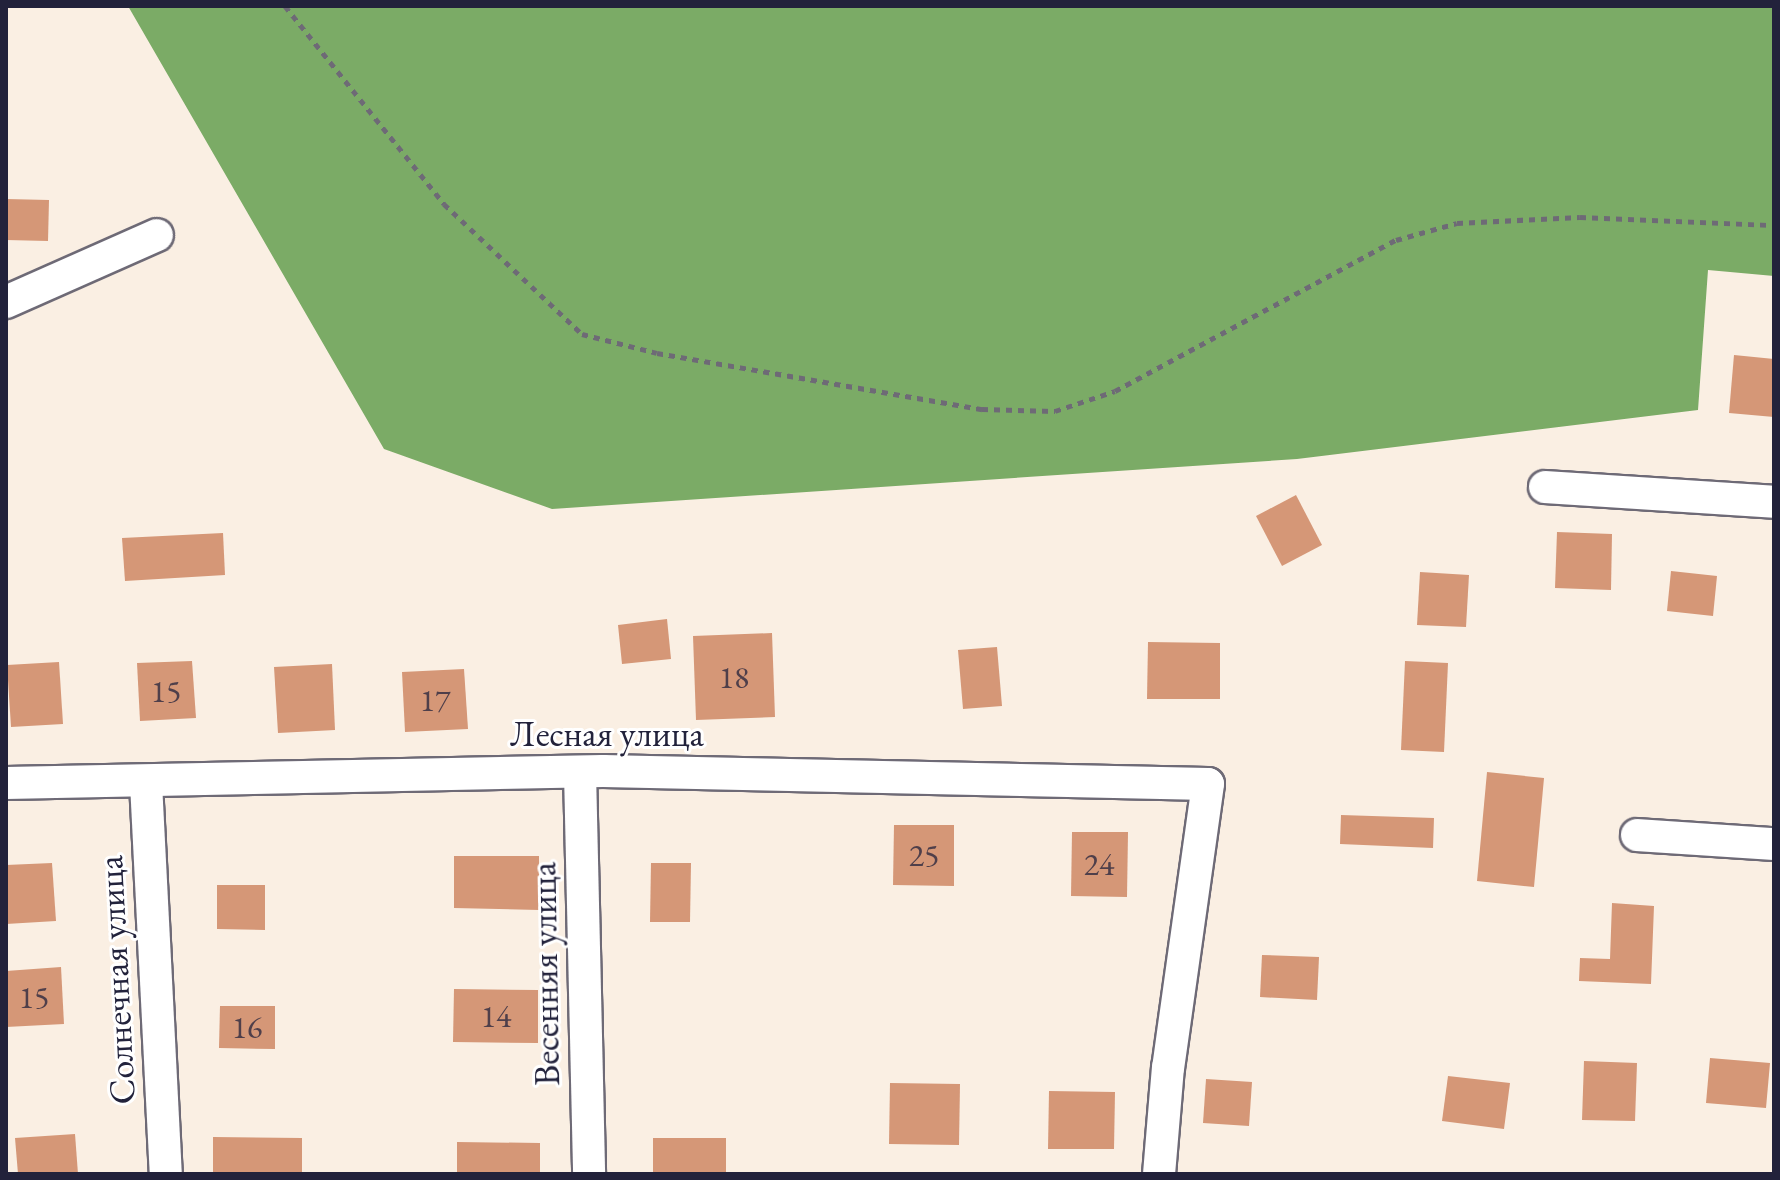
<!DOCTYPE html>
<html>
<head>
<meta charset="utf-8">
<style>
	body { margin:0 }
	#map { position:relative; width:1780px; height:1180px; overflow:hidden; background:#faefe3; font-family:"EB Garamond",serif }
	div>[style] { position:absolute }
	.forest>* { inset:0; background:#7bab66 }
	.building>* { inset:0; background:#d59777 }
	.path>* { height:5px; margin-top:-2.5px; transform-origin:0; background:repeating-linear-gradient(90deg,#6e6a76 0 6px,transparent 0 12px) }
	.roads { filter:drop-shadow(2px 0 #6e6a76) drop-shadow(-2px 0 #6e6a76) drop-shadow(0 2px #6e6a76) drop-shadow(0 -2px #6e6a76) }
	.minor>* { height:32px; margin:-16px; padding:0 16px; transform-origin:16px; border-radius:16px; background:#fff }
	span { translate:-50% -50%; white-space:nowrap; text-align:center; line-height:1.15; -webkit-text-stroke:6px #fff; paint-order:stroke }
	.number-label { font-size:32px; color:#4f3f4a }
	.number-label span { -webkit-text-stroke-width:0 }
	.street-label { font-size:36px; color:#22223b }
	.frame { position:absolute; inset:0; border:8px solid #22223b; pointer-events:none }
</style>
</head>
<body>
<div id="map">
	<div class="forest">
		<i style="clip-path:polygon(128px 6px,1774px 6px,1774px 276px,1708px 270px,1698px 410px,1297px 459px,552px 509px,384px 449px)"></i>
	</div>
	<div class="building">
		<i style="clip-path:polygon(6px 199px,49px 200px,48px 241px,6px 240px)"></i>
		<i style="clip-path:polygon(1734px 355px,1774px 359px,1774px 417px,1729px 413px)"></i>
		<i style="clip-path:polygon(1296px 495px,1322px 545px,1282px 566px,1256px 516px)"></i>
		<i style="clip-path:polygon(1557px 532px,1612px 534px,1611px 590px,1555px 588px)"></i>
		<i style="clip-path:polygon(223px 533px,225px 575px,125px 581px,122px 538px)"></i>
		<i style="clip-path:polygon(1671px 571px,1717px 576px,1713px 616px,1667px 611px)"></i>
		<i style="clip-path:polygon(1420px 572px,1469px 575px,1466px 627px,1417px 625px)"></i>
		<i style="clip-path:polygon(667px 619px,671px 659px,622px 664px,618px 625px)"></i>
		<i style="clip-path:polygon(772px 633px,775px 717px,696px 720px,693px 636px)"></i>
		<i style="clip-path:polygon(1148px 642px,1220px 643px,1220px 699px,1147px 699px)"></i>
		<i style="clip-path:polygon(997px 647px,1002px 706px,963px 709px,958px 650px)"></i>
		<i style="clip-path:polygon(192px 661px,196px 718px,140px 721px,137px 663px)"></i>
		<i style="clip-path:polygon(1405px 661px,1448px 663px,1444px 752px,1401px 750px)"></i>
		<i style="clip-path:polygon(59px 662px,63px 724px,11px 727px,7px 665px)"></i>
		<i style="clip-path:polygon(332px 664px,335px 730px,278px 733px,274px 667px)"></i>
		<i style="clip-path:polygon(464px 669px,468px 729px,405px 732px,402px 672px)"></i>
		<i style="clip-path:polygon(1487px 772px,1544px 778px,1534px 887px,1477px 881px)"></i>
		<i style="clip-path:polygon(1341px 815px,1434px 818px,1433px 848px,1340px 844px)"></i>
		<i style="clip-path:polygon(894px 825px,954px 825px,954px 886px,893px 885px)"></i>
		<i style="clip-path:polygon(1072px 832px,1128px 832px,1127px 897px,1071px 896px)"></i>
		<i style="clip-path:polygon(454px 856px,539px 856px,539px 910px,454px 908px)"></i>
		<i style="clip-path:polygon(52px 863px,56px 921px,6px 924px,6px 865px)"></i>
		<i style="clip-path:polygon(651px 863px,691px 863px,690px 922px,650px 922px)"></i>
		<i style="clip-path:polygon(217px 885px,265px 885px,265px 930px,217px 929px)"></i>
		<i style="clip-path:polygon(1612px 903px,1654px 906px,1651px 984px,1579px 981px,1580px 958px,1610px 959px)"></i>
		<i style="clip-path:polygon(1262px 955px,1319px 957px,1317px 1000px,1260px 997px)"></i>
		<i style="clip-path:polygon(61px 967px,64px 1024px,6px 1027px,6px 971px)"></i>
		<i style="clip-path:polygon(454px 989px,538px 990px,538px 1043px,453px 1042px)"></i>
		<i style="clip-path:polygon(220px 1006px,275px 1006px,275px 1049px,219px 1048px)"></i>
		<i style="clip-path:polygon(1710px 1058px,1770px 1063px,1766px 1108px,1706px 1103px)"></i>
		<i style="clip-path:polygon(1584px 1061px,1637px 1063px,1635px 1121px,1582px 1120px)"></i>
		<i style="clip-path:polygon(1448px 1076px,1510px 1083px,1504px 1129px,1442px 1121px)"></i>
		<i style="clip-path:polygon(1206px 1079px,1252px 1082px,1249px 1126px,1203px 1123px)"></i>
		<i style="clip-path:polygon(890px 1083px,960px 1084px,959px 1145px,889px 1144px)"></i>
		<i style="clip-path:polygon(1049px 1091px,1115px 1092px,1114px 1149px,1048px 1149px)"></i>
		<i style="clip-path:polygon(75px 1134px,78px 1174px,18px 1174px,15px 1138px)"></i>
		<i style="clip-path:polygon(213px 1137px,302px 1138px,302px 1174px,213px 1174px)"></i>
		<i style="clip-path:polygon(653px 1138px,726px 1138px,726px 1174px,653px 1174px)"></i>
		<i style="clip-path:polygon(457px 1142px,540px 1143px,540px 1174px,457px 1174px)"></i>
	</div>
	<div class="path">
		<i style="left:285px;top:6px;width:254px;rotate:51.2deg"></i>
		<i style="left:444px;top:204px;width:190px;rotate:43.3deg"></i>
		<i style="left:582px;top:334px;width:77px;rotate:14.2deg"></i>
		<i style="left:657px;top:353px;width:330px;rotate:9.8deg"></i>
		<i style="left:982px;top:409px;width:73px;rotate:1.6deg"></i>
		<i style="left:1055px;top:411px;width:63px;rotate:-18.4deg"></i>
		<i style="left:1115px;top:391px;width:319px;rotate:-28.3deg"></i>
		<i style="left:1396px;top:240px;width:63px;rotate:-15.6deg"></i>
		<i style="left:1457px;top:223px;width:123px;rotate:-2.8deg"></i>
		<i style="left:1580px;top:217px;width:194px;rotate:2.4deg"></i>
	</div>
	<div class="roads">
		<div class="minor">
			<i style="left:6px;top:302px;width:165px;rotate:-23.9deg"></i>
			<i style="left:1545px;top:487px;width:229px;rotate:3.7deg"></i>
			<i style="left:580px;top:772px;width:402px;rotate:88.7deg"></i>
			<i style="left:6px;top:783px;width:597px;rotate:-1.15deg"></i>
			<i style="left:603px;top:771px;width:605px;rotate:1.23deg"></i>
			<i style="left:1208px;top:784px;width:286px;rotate:98deg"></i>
			<i style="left:1168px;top:1067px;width:107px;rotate:94.8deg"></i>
			<i style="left:146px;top:783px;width:392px;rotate:87.1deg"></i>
			<i style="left:1637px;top:835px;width:137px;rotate:3.8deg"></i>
		</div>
	</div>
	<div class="number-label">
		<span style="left:734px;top:677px">18</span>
		<span style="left:166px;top:691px">15</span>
		<span style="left:435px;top:700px">17</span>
		<span style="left:924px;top:855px">25</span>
		<span style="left:1099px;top:864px">24</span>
		<span style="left:34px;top:997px">15</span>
		<span style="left:496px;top:1016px">14</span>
		<span style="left:247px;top:1027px">16</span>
	</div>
	<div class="street-label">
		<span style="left:607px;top:734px">Лесная улица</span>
		<span style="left:545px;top:974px;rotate:-91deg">Весенняя улица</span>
		<span style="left:116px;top:980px;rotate:-93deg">Солнечная улица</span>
	</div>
	<div class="frame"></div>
</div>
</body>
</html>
